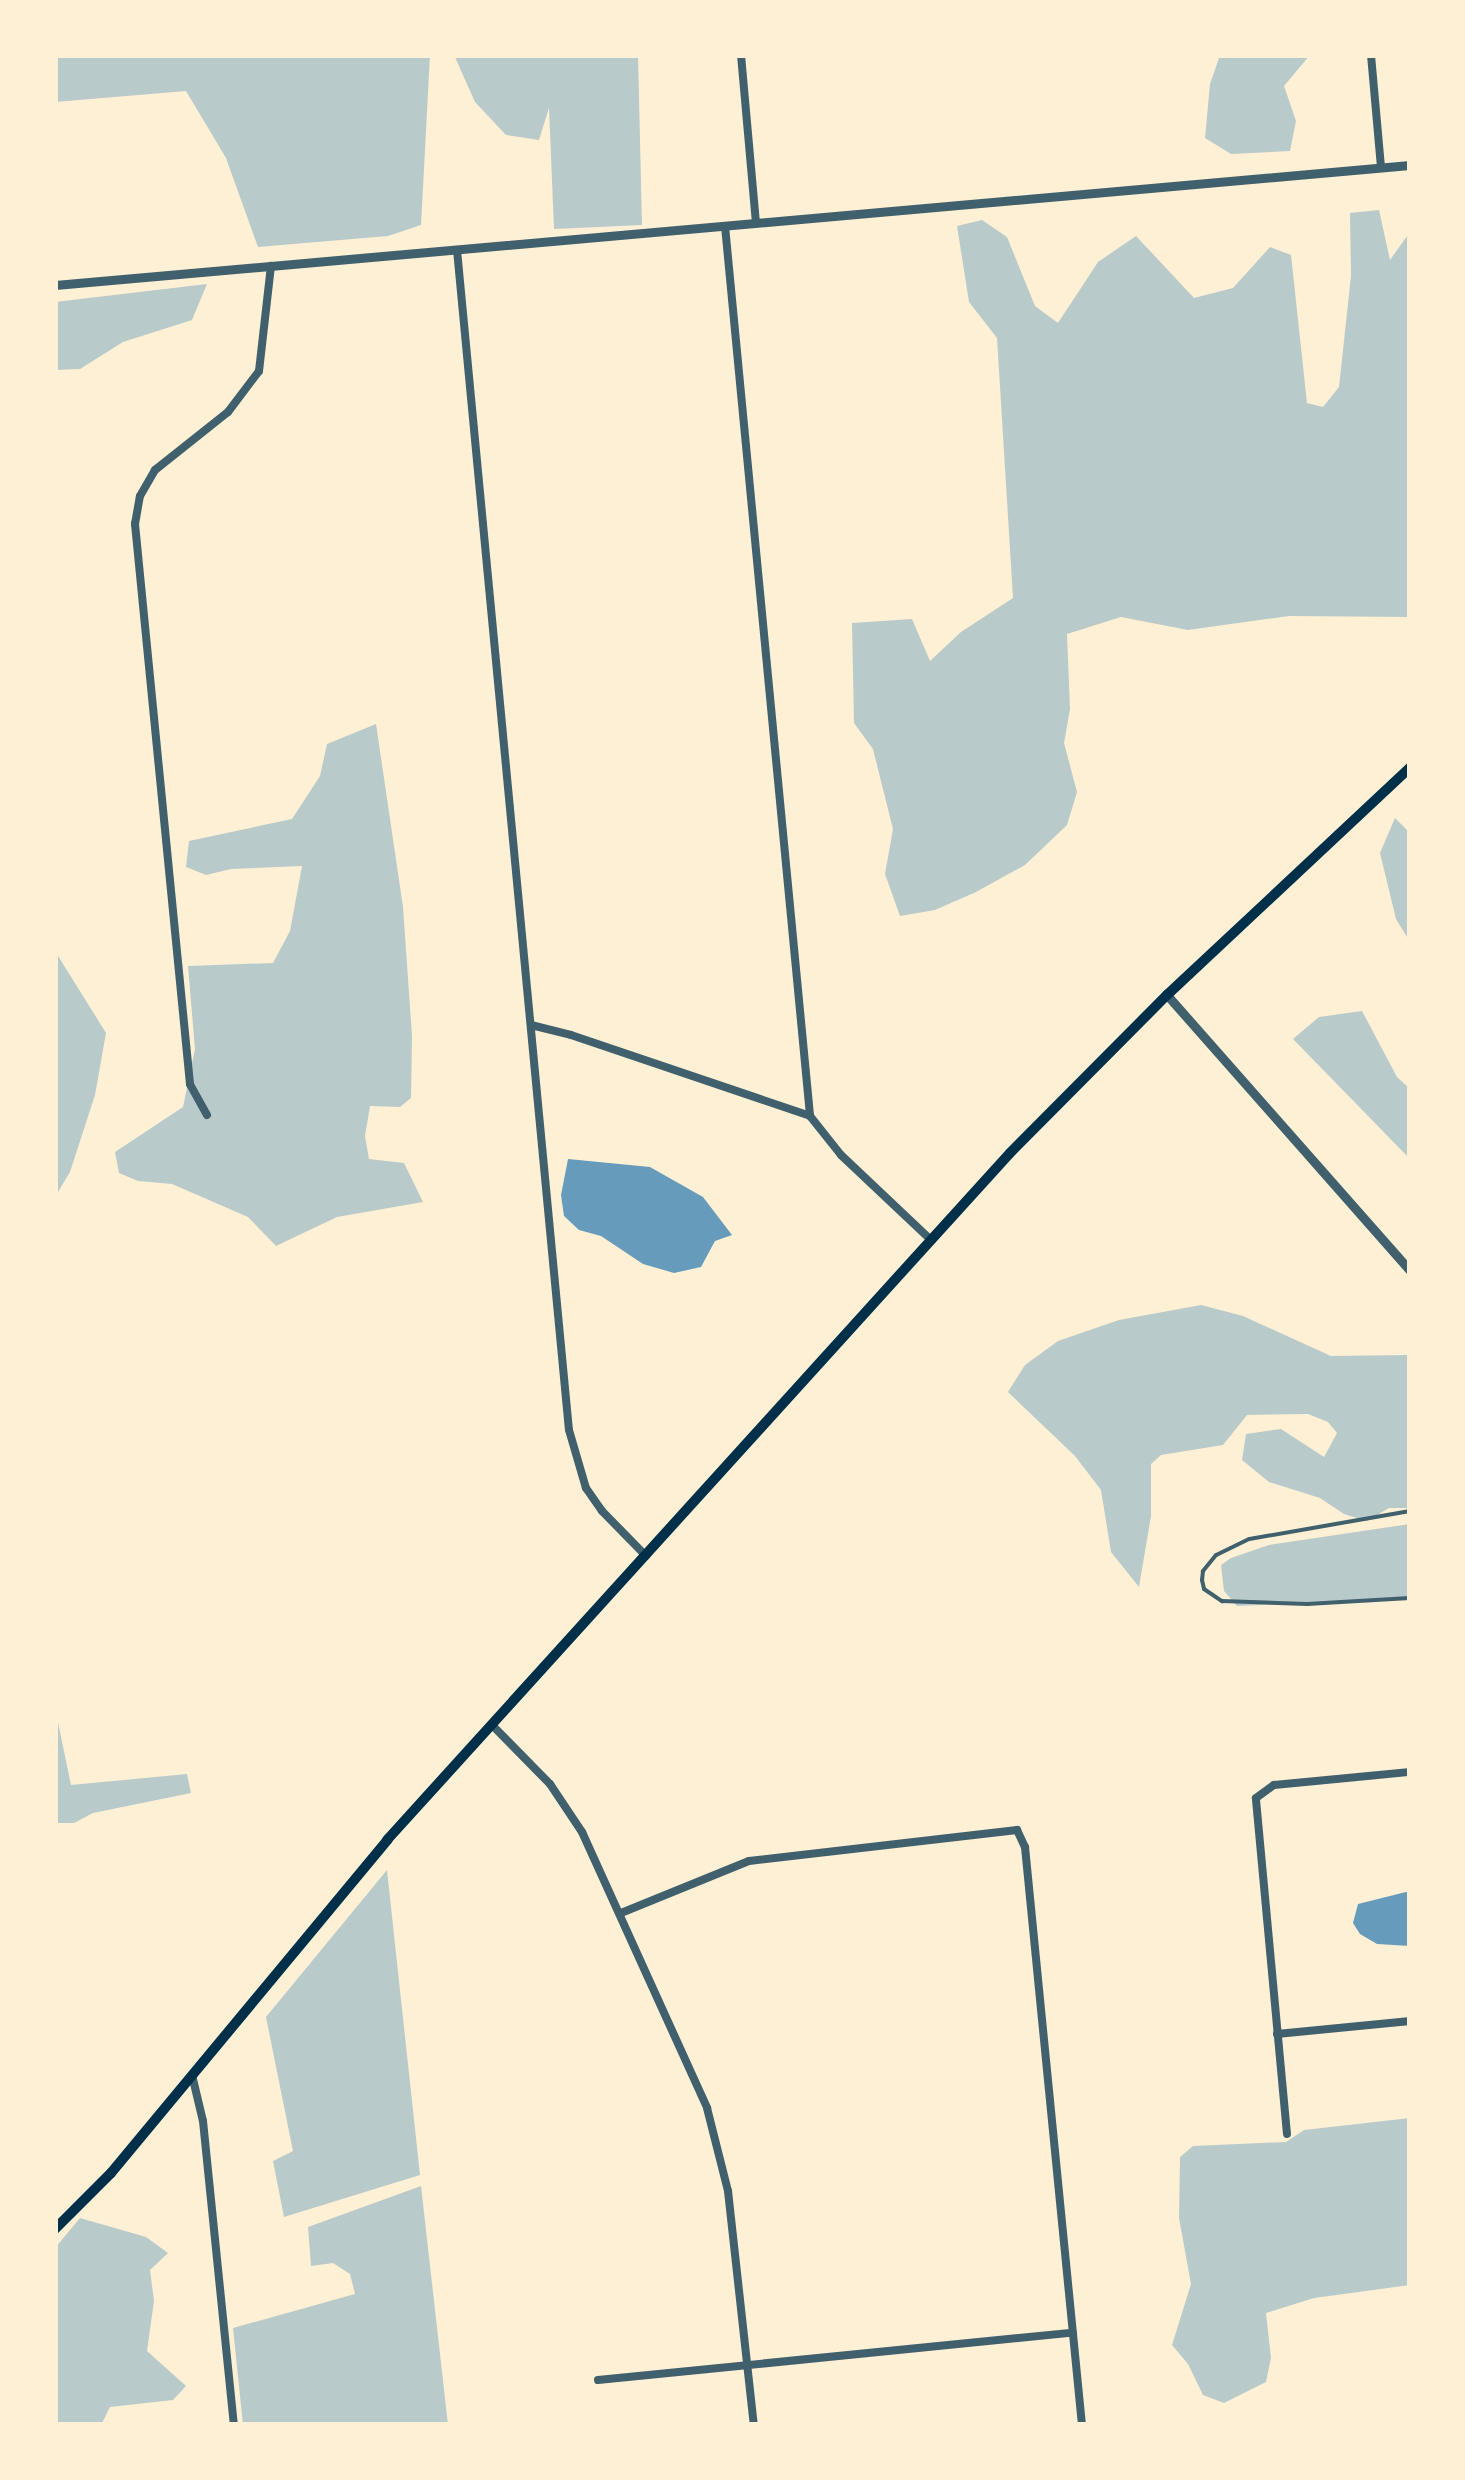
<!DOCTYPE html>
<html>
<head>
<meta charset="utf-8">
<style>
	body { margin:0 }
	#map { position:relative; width:1465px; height:2480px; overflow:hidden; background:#fdf0d5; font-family:Bitter,serif }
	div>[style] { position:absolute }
	.green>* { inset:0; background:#b9caca }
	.water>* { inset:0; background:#669bbc }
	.service>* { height:4px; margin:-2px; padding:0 2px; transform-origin:2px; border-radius:2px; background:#3f606c }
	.minor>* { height:8px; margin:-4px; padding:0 4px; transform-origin:4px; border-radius:4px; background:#3f606c }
	.tertiary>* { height:9px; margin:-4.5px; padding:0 4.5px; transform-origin:4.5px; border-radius:4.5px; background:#3f606c }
	.secondary>* { height:10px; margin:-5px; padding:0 5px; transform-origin:5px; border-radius:5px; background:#003049 }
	span { translate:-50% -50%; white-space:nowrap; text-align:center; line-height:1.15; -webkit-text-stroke:8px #fdf0d5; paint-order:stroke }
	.frame { position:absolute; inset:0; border:58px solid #fdf0d5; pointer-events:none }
</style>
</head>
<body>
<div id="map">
	<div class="green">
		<i style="clip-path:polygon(55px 55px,430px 55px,421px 225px,388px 236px,258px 247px,226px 158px,186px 91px,55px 102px)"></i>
		<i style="clip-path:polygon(454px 55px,638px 55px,642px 225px,554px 229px,549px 108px,539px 140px,506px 135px,475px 102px)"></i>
		<i style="clip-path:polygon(1220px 55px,1310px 55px,1284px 86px,1296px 121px,1290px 151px,1231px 154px,1205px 138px,1210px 84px)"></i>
		<i style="clip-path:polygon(1379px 210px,1390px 260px,1410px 232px,1410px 617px,1289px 616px,1188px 630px,1121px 617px,1067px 634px,1070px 709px,1064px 743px,1077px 792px,1067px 825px,1025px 865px,976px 892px,935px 910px,900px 916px,885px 874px,893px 829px,873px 749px,854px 723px,852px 623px,912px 619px,930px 661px,961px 632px,1013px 598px,997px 338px,969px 302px,957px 226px,982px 220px,1007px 237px,1035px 306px,1058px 323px,1098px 262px,1136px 236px,1194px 298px,1233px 288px,1270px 247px,1291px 255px,1307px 403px,1323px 407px,1339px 387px,1351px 276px,1350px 213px)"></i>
		<i style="clip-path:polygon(207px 284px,192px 320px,123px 342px,80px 369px,55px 370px,55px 302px)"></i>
		<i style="clip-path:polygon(376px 724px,403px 907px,412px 1036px,411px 1098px,400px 1107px,370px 1106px,365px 1136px,369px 1159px,404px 1163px,423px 1202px,337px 1217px,276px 1246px,248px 1217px,172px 1184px,138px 1181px,119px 1173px,115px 1152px,183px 1107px,195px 1049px,188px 966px,273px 963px,290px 931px,302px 866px,231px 869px,206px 875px,186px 867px,189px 841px,292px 819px,320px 776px,327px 744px)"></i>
		<i style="clip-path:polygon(1395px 818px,1410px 833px,1410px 942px,1396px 919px,1380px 853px)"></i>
		<i style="clip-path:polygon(55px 951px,106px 1033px,95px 1095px,70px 1172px,55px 1197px)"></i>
		<i style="clip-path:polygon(1362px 1011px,1397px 1077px,1410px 1089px,1410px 1159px,1293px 1039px,1319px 1017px)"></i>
		<i style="clip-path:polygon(1201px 1305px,1243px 1316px,1331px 1356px,1410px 1355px,1410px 1508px,1389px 1508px,1367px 1521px,1344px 1514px,1320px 1498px,1269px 1482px,1242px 1460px,1246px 1434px,1281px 1429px,1324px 1457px,1337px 1433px,1328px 1422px,1308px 1414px,1247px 1415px,1223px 1445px,1161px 1455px,1151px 1464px,1151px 1516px,1139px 1587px,1111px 1552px,1101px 1490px,1075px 1456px,1008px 1392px,1025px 1365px,1058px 1341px,1119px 1320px)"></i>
		<i style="clip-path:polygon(1410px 1524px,1410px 1598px,1237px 1606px,1224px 1591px,1221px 1565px,1231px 1558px,1269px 1545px)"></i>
		<i style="clip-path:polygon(55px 1708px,71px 1785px,187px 1774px,191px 1793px,93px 1813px,74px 1823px,55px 1823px)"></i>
		<i style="clip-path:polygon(387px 1870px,420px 2175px,284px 2217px,273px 2161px,293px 2151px,266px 2017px)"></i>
		<i style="clip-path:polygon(1410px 2118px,1410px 2285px,1314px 2298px,1266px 2313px,1271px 2358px,1266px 2382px,1224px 2403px,1203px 2395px,1188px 2364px,1172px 2345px,1191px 2284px,1179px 2218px,1180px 2157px,1193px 2146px,1286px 2142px,1304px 2130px)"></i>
		<i style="clip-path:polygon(421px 2186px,448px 2425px,243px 2425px,233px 2328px,355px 2294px,350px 2274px,333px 2263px,311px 2266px,308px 2227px)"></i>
		<i style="clip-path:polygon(80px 2218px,146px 2237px,168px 2253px,150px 2270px,154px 2301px,147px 2351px,186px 2386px,173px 2400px,110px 2407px,101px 2425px,55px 2425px,55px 2248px)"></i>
	</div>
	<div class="water">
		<i style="clip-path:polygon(568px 1159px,650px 1167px,703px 1197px,732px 1235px,715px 1241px,701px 1267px,674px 1273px,643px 1264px,601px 1236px,579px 1230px,564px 1216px,561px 1195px)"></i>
		<i style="clip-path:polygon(1410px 1891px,1410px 1946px,1377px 1944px,1360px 1934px,1353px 1923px,1358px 1904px)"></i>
	</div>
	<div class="service">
		<i style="left:1410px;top:1511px;width:163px;rotate:170.1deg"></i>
		<i style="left:1249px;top:1539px;width:37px;rotate:154deg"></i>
		<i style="left:1216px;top:1555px;width:21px;rotate:129deg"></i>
		<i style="left:1203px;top:1571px;width:9px;rotate:96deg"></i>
		<i style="left:1202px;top:1580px;width:9px;rotate:77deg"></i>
		<i style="left:1204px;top:1589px;width:22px;rotate:34deg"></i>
		<i style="left:1222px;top:1601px;width:85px;rotate:2deg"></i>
		<i style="left:1307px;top:1604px;width:103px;rotate:-3.3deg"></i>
	</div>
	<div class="minor">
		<i style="left:741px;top:55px;width:169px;rotate:84.9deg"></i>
		<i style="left:1371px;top:55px;width:112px;rotate:84.9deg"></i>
		<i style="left:725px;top:226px;width:894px;rotate:84.54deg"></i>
		<i style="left:810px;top:1116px;width:50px;rotate:51.5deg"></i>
		<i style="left:841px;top:1155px;width:124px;rotate:43.4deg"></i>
		<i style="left:457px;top:250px;width:1185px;rotate:84.58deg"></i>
		<i style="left:569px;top:1430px;width:60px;rotate:73.7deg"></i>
		<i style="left:586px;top:1488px;width:28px;rotate:55deg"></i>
		<i style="left:602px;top:1511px;width:63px;rotate:45.6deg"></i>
		<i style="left:531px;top:1025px;width:41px;rotate:14deg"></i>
		<i style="left:571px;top:1035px;width:252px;rotate:18.7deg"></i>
		<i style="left:207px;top:1115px;width:35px;rotate:-119deg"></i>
		<i style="left:190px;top:1084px;width:563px;rotate:-95.61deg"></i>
		<i style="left:135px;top:524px;width:28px;rotate:-80deg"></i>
		<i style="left:140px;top:496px;width:30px;rotate:-60deg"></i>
		<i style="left:155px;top:470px;width:93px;rotate:-38.5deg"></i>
		<i style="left:228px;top:412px;width:51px;rotate:-52.9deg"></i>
		<i style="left:259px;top:371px;width:106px;rotate:-83.5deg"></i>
		<i style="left:492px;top:1725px;width:83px;rotate:45.5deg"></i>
		<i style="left:550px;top:1784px;width:58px;rotate:56.3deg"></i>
		<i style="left:582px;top:1832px;width:303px;rotate:65.6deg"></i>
		<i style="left:707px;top:2108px;width:86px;rotate:75.8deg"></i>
		<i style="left:728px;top:2191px;width:235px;rotate:83.7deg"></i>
		<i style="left:621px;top:1913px;width:138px;rotate:-22.1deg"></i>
		<i style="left:749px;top:1861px;width:270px;rotate:-6.6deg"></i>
		<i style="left:1017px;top:1830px;width:19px;rotate:65deg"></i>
		<i style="left:1025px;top:1847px;width:581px;rotate:84.37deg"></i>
		<i style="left:1277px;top:2034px;width:134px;rotate:-5.6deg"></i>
		<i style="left:192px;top:2075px;width:47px;rotate:76.6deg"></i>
		<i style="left:203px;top:2121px;width:306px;rotate:84.2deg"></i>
		<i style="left:1287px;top:2134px;width:337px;rotate:-95.3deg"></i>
		<i style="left:1256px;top:1798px;width:22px;rotate:-36deg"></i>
		<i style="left:1274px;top:1785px;width:137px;rotate:-5.5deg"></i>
		<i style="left:598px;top:2380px;width:477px;rotate:-5.7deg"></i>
	</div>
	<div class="tertiary">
		<i style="left:55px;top:285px;width:1360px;rotate:-5.06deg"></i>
		<i style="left:1167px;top:995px;width:368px;rotate:48.6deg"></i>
	</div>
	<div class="secondary">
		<i style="left:55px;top:2229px;width:79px;rotate:-45deg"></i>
		<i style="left:111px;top:2173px;width:433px;rotate:-50.3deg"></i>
		<i style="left:387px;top:1840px;width:927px;rotate:-47.8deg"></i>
		<i style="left:1010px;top:1153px;width:223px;rotate:-45.2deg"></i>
		<i style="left:1167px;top:995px;width:333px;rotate:-43.1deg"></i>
	</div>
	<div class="frame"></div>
</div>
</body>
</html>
